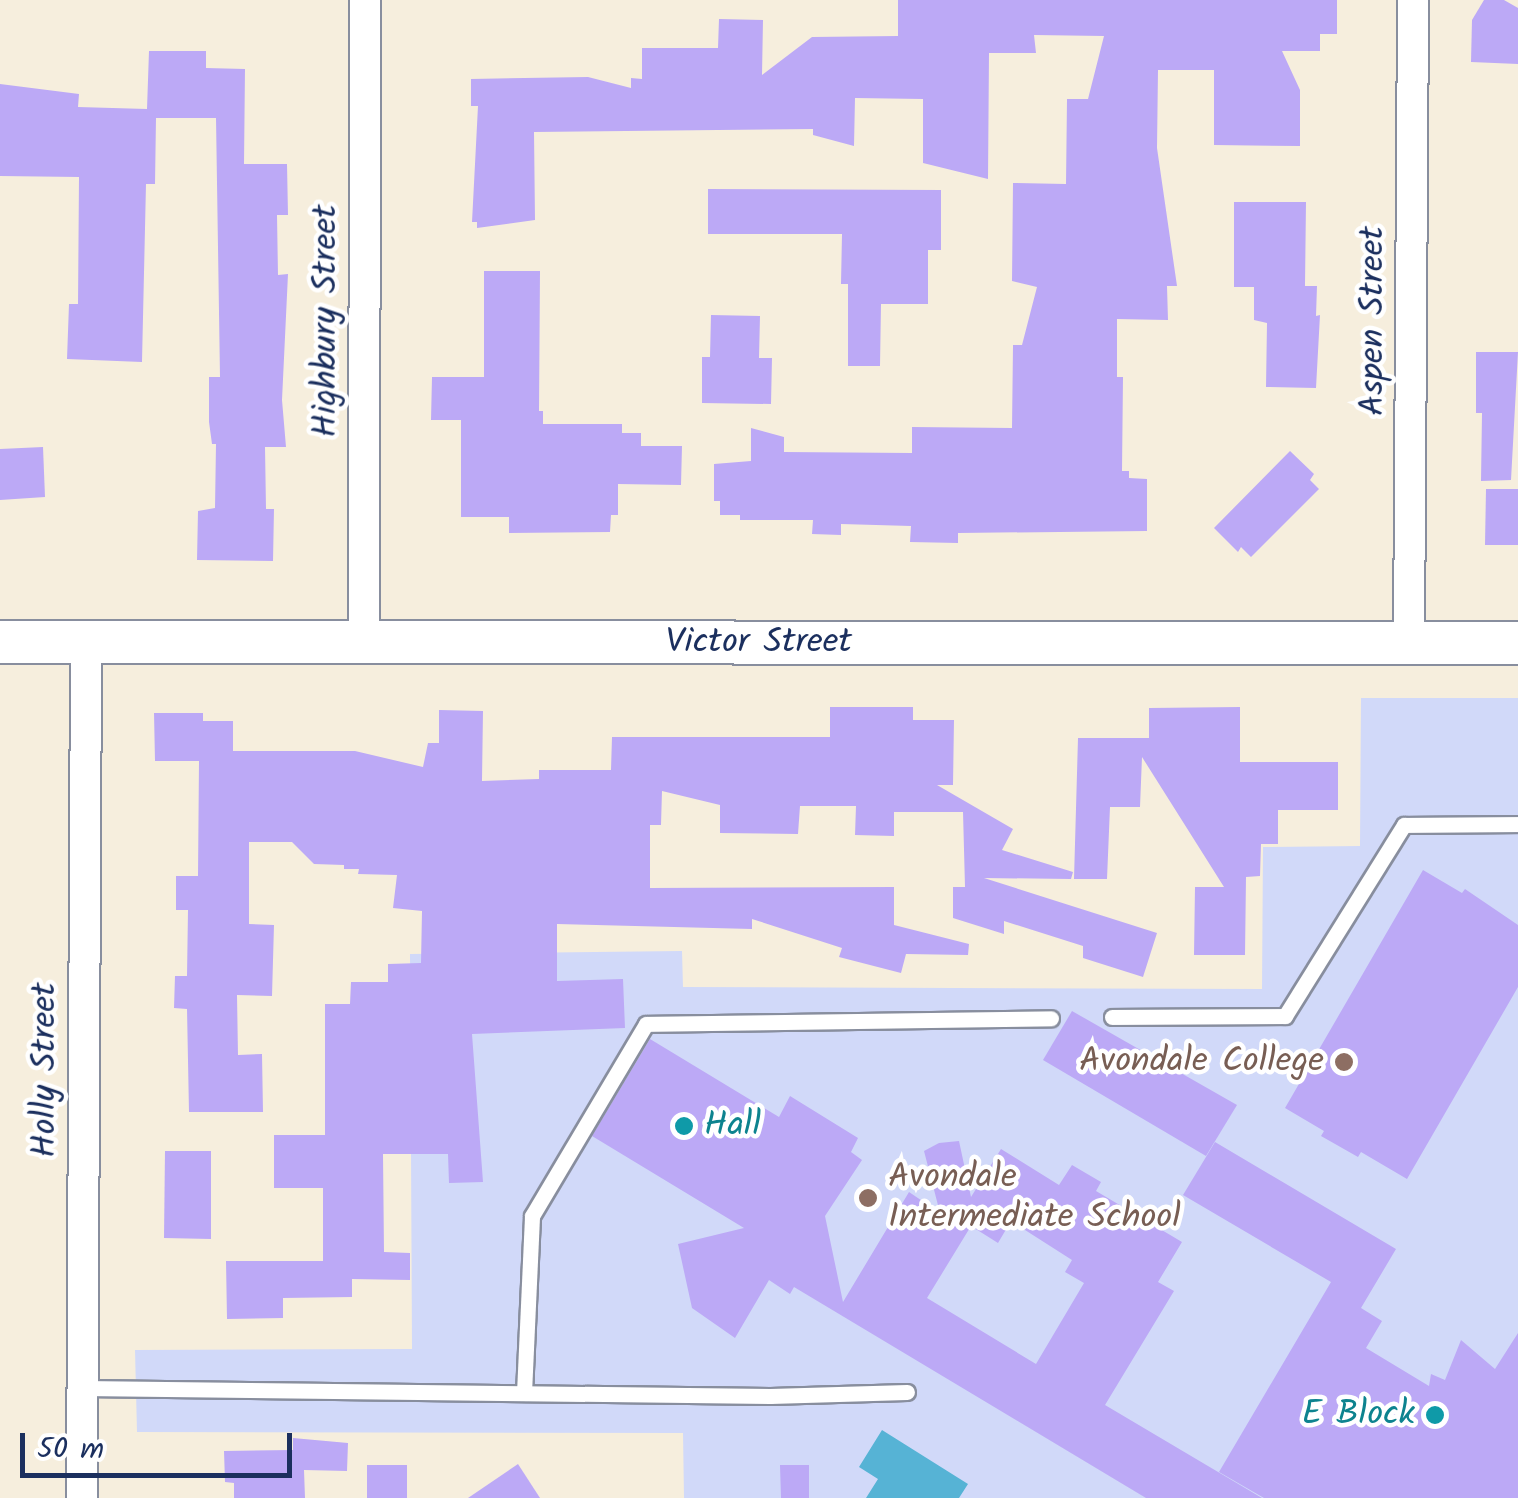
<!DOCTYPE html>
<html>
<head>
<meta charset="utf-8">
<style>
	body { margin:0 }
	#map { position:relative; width:1518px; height:1498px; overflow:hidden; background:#f6eedd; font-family:Kalam,sans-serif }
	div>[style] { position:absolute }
	.built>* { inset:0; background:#d1d9f9 }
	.water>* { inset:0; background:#56b3d5 }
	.building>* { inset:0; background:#bca9f6 }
	.roads { filter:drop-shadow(2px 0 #888e9e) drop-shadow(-2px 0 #888e9e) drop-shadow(0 2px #888e9e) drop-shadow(0 -2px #888e9e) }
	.lane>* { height:15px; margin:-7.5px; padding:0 7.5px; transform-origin:7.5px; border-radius:7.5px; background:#fff }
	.street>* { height:30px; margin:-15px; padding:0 15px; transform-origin:15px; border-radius:15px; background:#fff }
	.secondary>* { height:42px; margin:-21px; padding:0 21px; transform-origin:21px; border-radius:21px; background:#fff }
	.dots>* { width:28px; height:28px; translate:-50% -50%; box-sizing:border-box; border:5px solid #fff; border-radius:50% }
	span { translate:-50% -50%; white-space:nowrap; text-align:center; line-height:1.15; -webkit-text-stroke:9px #fff; paint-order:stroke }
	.street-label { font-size:35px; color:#1b2f5e }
	.education-label { font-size:35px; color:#785e54 }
	.right { translate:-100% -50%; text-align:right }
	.left { translate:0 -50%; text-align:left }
	.culture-label { font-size:35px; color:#0d838f }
	.scale { position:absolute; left:20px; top:1433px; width:272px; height:45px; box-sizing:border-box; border:5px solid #1b2f5e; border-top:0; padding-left:12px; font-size:30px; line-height:35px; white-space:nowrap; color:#1b2f5e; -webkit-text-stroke:8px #fff; paint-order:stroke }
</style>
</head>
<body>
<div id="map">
	<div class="built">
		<i style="clip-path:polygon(1361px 698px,1518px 698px,1518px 1498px,684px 1498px,683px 1433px,137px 1432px,135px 1350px,412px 1349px,410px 954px,682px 951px,683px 987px,1262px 989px,1263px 847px,1360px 846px)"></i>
	</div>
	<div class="water">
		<i style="clip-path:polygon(882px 1430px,968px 1484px,959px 1498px,866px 1498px,878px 1479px,859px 1467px)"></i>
	</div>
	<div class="building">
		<i style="clip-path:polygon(898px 0,1337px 0,1337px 34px,1320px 34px,1320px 51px,1282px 51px,1300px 90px,1300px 146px,1214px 145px,1214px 70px,1158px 70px,1157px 148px,1177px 286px,1167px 286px,1168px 320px,1117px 319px,1117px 377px,1123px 377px,1122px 471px,1129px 471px,1129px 478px,1147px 479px,1147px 531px,958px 533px,958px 543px,910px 542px,911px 526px,841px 524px,841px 535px,812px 534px,813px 520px,740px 520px,740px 515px,720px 515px,720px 501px,714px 501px,714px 464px,751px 461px,751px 428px,784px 437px,784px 452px,912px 453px,912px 427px,1012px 428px,1013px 345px,1022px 345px,1037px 287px,1012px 281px,1013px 183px,1066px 184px,1067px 99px,1088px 99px,1104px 36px,1034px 35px,1036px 53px,989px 53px,988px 179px,923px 163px,923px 99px,855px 98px,854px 146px,813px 135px,813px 129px,534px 132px,535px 220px,477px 228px,477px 222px,472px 222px,478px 106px,471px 106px,471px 79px,588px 77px,631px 88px,631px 78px,642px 79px,642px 48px,718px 48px,719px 19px,763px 20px,762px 75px,812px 37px,898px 36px)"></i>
		<i style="clip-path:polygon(1484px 0,1504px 0,1518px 8px,1518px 64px,1471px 62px,1472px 20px)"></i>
		<i style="clip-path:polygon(149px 51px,206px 51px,206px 68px,245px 69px,244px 164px,287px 164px,288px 215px,277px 215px,278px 275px,288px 274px,282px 400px,286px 447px,265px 447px,266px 509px,274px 509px,273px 561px,197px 560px,198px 511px,215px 508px,216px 444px,212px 444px,209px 422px,209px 377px,220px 377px,216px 118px,156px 118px,155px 184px,146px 184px,142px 362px,67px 359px,69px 304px,78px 304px,79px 177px,0 176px,0 84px,79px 94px,78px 107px,147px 109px)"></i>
		<i style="clip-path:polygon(708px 189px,941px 190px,941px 250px,928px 250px,928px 304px,881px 304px,880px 366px,848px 366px,848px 284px,841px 284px,842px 234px,708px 234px)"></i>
		<i style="clip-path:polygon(1234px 202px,1306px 202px,1305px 286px,1317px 286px,1316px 316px,1320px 315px,1316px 388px,1266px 387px,1267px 323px,1254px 320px,1254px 287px,1234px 287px)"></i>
		<i style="clip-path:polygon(484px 271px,540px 271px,539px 411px,543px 411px,543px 424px,622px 424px,622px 433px,641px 433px,641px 446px,682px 446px,681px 485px,618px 484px,618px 515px,611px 515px,610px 532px,509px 533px,509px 517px,461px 517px,461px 420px,431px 420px,432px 377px,484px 377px)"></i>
		<i style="clip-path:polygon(711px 315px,760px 316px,759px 358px,772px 358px,771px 404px,702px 403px,702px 357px,710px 357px)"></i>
		<i style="clip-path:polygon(1476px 352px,1518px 352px,1511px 480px,1481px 481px,1482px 413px,1476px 413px)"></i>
		<i style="clip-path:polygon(43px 447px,45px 497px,0 500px,0 449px)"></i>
		<i style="clip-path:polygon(1290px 451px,1314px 474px,1310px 480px,1319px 489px,1251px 557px,1241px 547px,1238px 552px,1214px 528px)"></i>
		<i style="clip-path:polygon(1486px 489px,1518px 489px,1518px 545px,1485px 545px)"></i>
		<i style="clip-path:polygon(830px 707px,913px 707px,913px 720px,954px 720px,953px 785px,937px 785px,1013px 829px,1002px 850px,1073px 872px,1071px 879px,984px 878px,1157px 933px,1143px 977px,1083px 958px,1083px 946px,1004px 921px,1004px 934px,953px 918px,953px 887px,965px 887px,963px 812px,894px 812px,894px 836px,855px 835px,856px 806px,800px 806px,798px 834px,720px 833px,720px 805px,662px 791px,661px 825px,650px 825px,650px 888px,894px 887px,894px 925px,969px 944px,968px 955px,906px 954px,901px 973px,839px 957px,842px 948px,752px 919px,752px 929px,557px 924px,557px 981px,623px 979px,625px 1028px,472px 1034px,483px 1182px,449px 1183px,448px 1154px,383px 1154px,384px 1252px,410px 1253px,410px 1280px,352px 1279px,352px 1297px,283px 1298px,283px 1318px,227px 1319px,226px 1261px,323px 1261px,323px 1188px,274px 1188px,274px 1135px,325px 1135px,325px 1004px,350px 1004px,351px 982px,388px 982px,388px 964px,421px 963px,422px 911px,393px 908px,397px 875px,358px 874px,359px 869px,344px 869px,344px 865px,314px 864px,292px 842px,249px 842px,249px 924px,274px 925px,272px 996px,237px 995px,238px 1055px,262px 1054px,263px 1112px,189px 1112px,187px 1009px,174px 1008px,175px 976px,187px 976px,188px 910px,176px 910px,176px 876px,198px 876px,199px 761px,155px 761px,154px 713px,203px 713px,203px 721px,233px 721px,233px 751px,355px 751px,423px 767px,428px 743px,439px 743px,439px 710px,483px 711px,482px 781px,539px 779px,539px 770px,611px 770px,612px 737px,830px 737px)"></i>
		<i style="clip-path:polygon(1240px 707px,1240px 762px,1338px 762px,1338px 810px,1278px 810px,1278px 844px,1261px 844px,1260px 876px,1246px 877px,1245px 955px,1194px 955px,1195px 887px,1224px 887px,1142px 757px,1140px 807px,1110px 807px,1107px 879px,1074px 879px,1078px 738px,1149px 738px,1149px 708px)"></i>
		<i style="clip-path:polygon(1423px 870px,1462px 893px,1465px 889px,1518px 925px,1518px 987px,1407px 1179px,1361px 1152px,1358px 1157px,1321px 1136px,1324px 1131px,1285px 1108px)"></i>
		<i style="clip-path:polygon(1072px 1011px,1237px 1105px,1206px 1156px,1043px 1060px)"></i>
		<i style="clip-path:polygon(evenodd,650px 1039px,779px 1117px,790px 1096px,858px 1138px,851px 1152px,862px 1160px,825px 1216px,843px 1302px,909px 1192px,940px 1213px,924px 1151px,939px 1143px,959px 1141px,971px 1197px,1001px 1149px,1059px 1185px,1072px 1165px,1101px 1182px,1096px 1191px,1182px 1242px,1158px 1282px,1174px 1291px,1105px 1405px,1262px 1498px,1146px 1498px,794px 1287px,790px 1294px,769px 1280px,735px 1338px,692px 1308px,678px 1244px,744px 1228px,592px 1136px,650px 1039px,1011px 1221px,1072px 1260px,1065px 1272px,1084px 1283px,1036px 1364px,927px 1298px,971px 1226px,998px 1243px,1011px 1221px)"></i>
		<i style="clip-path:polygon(1215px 1142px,1396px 1249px,1361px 1308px,1382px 1321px,1366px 1348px,1429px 1386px,1431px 1374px,1445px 1380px,1461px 1340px,1495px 1369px,1518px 1333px,1518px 1498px,1264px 1498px,1219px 1472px,1331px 1282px,1183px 1195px)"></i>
		<i style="clip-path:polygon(165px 1151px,211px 1151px,211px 1239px,164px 1238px)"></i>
		<i style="clip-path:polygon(293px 1438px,348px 1443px,347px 1471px,304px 1470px,305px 1498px,234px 1498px,234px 1483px,225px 1482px,224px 1451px,293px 1450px)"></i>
		<i style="clip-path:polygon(518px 1464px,540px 1498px,468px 1498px)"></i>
		<i style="clip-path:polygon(367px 1465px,407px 1465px,407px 1498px,367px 1498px)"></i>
		<i style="clip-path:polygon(780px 1465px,809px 1465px,809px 1498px,781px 1498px)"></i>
	</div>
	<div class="roads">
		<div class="lane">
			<i style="left:1112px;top:1017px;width:173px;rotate:-0.3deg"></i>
			<i style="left:1285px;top:1016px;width:225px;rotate:-58.1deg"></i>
			<i style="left:1404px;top:825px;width:114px;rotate:-0.5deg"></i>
			<i style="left:82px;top:1388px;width:688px;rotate:0.67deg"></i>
			<i style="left:770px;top:1396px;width:137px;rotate:-1.7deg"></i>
			<i style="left:524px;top:1393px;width:177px;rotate:-87.4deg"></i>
			<i style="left:532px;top:1216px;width:223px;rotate:-59.3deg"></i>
			<i style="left:646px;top:1024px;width:405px;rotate:-0.8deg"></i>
		</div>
		<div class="street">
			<i style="left:364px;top:643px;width:643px;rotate:-89.91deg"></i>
			<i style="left:1409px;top:643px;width:643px;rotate:-89.64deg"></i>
			<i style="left:82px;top:1498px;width:856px;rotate:-89.73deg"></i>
		</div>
		<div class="secondary">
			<i style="left:0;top:642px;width:1518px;rotate:0.04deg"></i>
		</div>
	</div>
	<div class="dots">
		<i style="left:1344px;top:1062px;background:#8d6e63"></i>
		<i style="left:684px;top:1126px;background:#0f9aa8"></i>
		<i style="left:868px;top:1198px;background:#8d6e63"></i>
		<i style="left:1435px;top:1415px;background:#0f9aa8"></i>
	</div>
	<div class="street-label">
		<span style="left:327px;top:321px;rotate:-90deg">Highbury Street</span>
		<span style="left:1374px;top:321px;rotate:-90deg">Aspen Street</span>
		<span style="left:759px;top:643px">Victor Street</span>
		<span style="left:46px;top:1070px;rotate:-90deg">Holly Street</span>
	</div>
	<div class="education-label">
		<span class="right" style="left:1324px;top:1062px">Avondale College</span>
		<span class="left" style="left:888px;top:1198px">Avondale<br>Intermediate School</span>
	</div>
	<div class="culture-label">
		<span class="left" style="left:704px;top:1126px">Hall</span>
		<span class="right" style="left:1415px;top:1415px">E Block</span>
	</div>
	<div class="scale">50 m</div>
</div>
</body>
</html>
